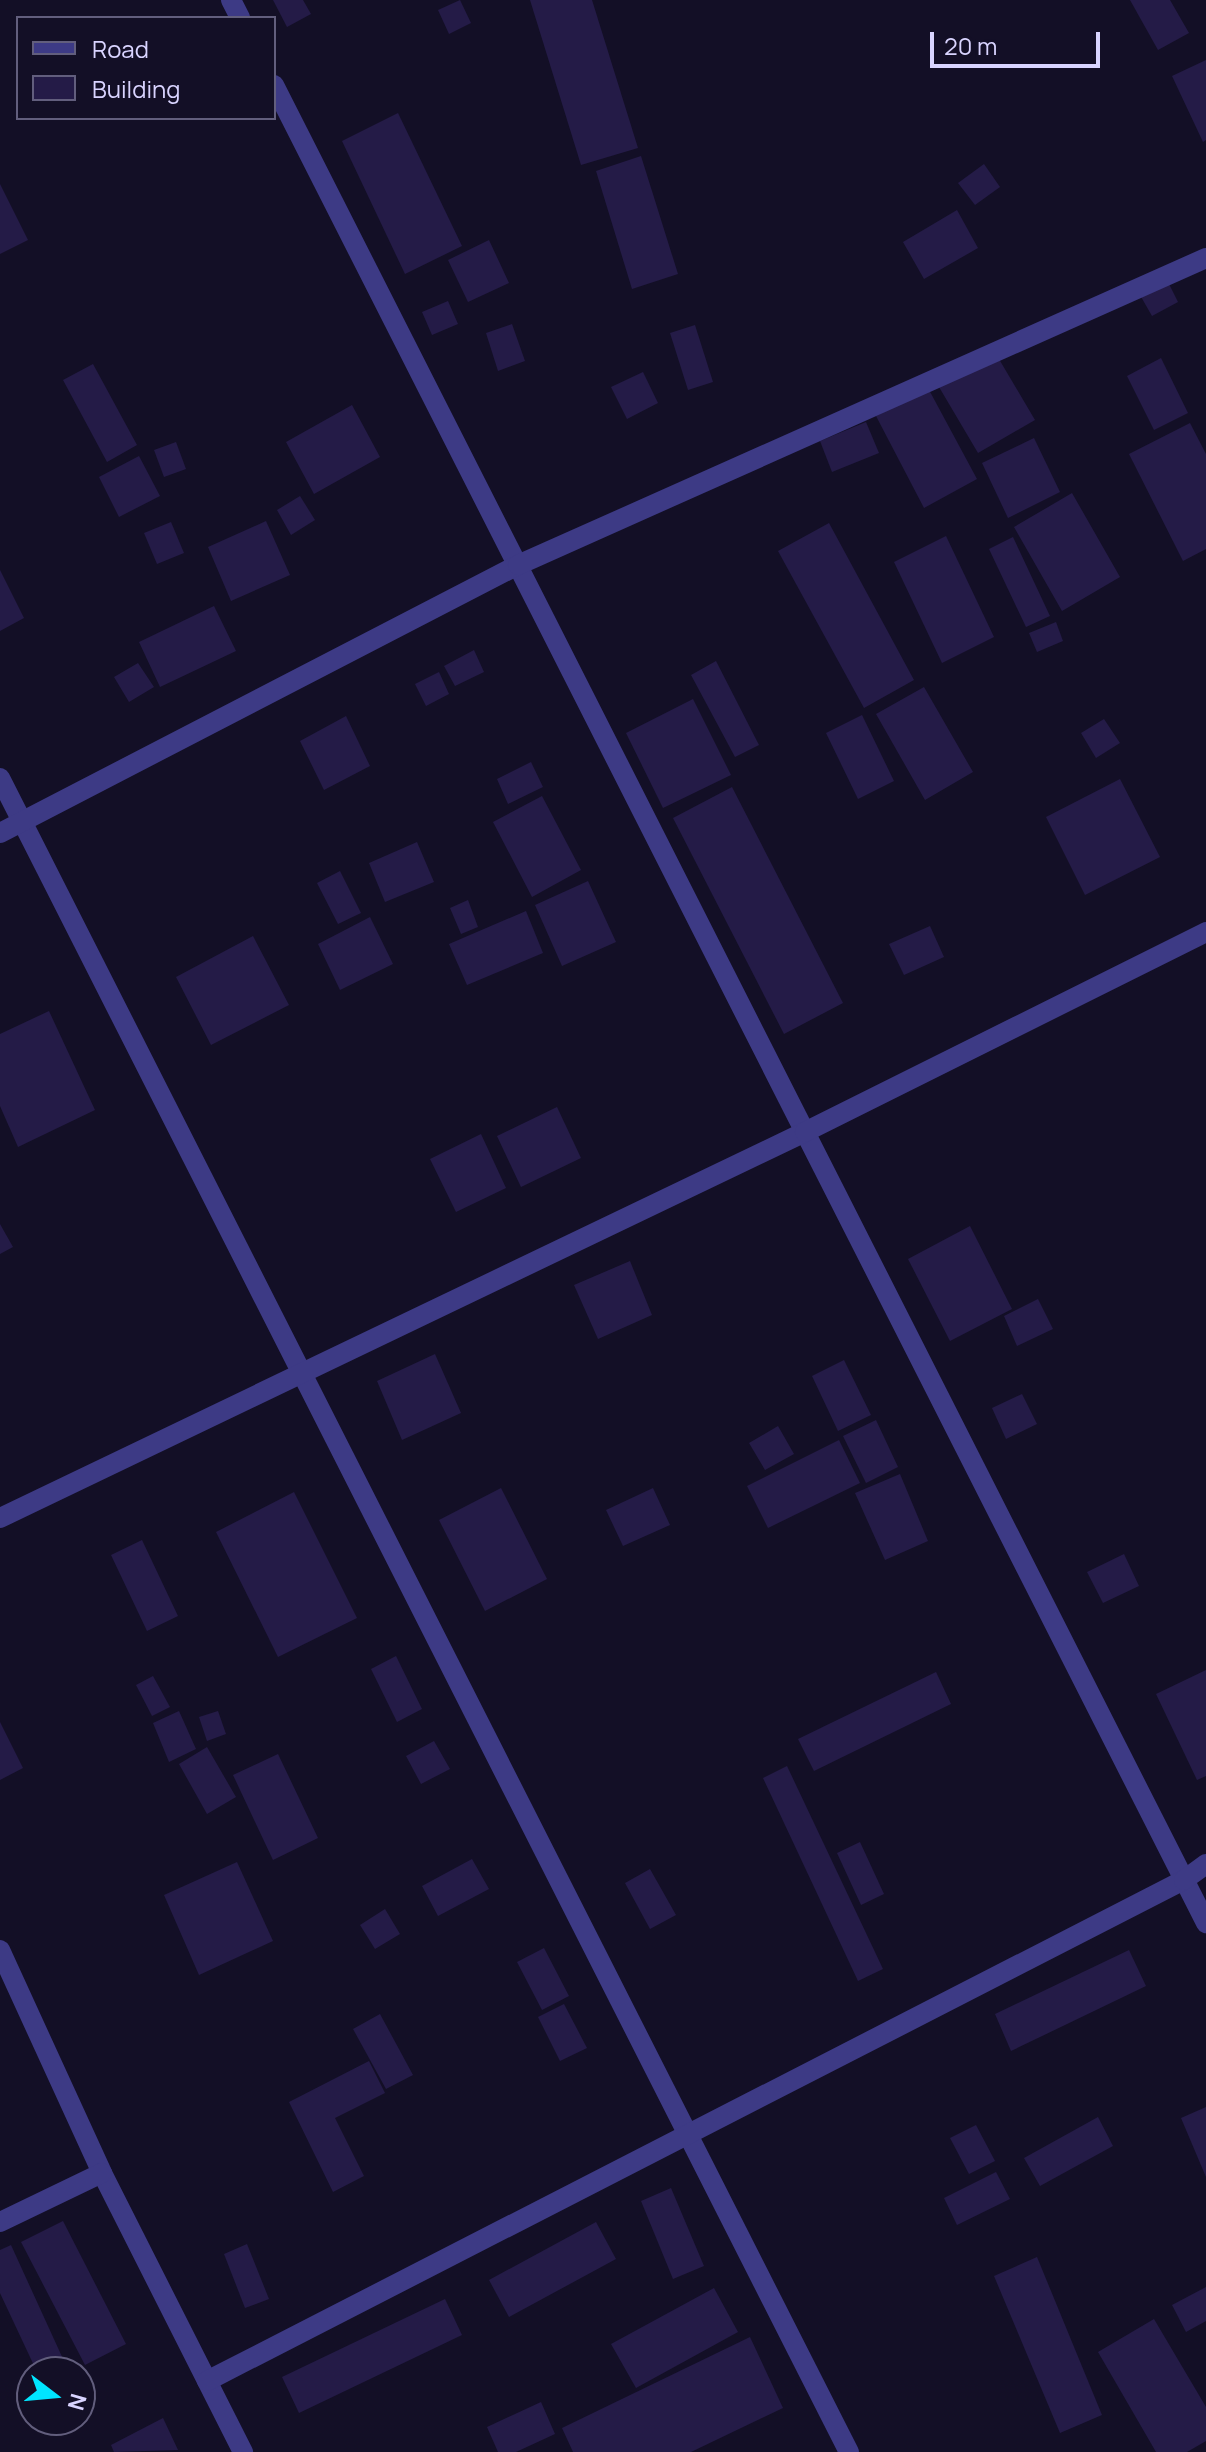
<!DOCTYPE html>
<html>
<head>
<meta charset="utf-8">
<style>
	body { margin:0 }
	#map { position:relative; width:1206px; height:2452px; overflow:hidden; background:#130f26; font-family:Manrope,sans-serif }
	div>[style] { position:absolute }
	.building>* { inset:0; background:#241b47 }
	.street>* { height:20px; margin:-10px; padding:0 10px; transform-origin:10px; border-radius:10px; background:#3d3a85 }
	span { translate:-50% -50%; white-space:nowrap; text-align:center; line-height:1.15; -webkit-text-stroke:8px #130f26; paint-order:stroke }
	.legend { position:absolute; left:16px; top:16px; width:260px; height:104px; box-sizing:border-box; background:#130f26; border:2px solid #625e7d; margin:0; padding:10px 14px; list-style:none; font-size:24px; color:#d9d4ff }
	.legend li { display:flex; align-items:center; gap:16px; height:40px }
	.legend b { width:40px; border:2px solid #625e7d }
	.north { position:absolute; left:16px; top:2356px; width:80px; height:80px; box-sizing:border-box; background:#130f26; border:2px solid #625e7d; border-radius:50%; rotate:106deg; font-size:22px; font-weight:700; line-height:32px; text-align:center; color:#d9d4ff }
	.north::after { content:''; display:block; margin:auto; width:28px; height:36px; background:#00e5ff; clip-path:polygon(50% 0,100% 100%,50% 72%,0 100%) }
	.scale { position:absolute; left:930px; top:32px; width:170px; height:36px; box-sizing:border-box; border:4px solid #d9d4ff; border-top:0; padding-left:10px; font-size:24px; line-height:28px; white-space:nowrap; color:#d9d4ff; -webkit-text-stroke:6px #130f26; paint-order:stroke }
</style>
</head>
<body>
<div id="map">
	<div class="building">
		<i style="clip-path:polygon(273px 0,303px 0,311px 14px,287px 27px)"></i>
		<i style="clip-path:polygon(460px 0,471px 23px,449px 34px,438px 10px)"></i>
		<i style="clip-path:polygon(530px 0,592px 0,638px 148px,581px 165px)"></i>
		<i style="clip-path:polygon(1130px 0,1170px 0,1189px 33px,1158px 50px)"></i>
		<i style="clip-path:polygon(1206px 60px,1206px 140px,1203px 142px,1172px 76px)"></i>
		<i style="clip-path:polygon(398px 113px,462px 246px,405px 274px,342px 141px)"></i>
		<i style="clip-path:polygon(641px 156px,678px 274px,632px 289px,596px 171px)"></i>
		<i style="clip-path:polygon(984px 164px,1000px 187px,975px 205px,958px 183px)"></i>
		<i style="clip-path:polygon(0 184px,28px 240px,0 254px)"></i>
		<i style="clip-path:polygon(957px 210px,978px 248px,924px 279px,903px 242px)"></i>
		<i style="clip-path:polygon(489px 240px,509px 283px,468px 302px,448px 260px)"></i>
		<i style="clip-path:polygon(1167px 280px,1178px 302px,1152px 316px,1140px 295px)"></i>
		<i style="clip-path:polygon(448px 301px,458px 324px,432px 335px,422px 312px)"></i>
		<i style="clip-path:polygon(512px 324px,525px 361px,498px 371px,486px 333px)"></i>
		<i style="clip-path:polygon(695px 325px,713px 382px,688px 390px,670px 333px)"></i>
		<i style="clip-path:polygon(996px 354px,1035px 420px,978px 453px,939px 387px)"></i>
		<i style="clip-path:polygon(1161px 358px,1188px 413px,1154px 430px,1127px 376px)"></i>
		<i style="clip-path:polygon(93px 364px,137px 445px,107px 462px,63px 380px)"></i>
		<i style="clip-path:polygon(643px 372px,658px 403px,627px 419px,611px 387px)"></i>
		<i style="clip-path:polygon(928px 388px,977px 479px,924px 508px,876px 416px)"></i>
		<i style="clip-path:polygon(352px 405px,380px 457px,314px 494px,286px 442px)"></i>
		<i style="clip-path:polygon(866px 422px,879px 453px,832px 472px,820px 441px)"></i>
		<i style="clip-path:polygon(1190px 423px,1206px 454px,1206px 549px,1183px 561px,1129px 454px)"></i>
		<i style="clip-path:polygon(1034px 438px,1060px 492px,1008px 518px,982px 463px)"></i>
		<i style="clip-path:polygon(176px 442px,186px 469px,164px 477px,154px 450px)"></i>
		<i style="clip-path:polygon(139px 456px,160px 496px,119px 517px,99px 477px)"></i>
		<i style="clip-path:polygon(1072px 493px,1120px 577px,1062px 611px,1014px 527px)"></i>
		<i style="clip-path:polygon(300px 496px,315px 520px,291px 535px,277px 510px)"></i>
		<i style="clip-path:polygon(266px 521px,290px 575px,231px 601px,208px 547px)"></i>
		<i style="clip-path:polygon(171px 522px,184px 553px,157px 564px,144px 533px)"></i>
		<i style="clip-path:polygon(829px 523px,914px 680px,864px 708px,778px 551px)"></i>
		<i style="clip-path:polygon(946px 536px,994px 637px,942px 663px,894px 562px)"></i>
		<i style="clip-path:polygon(1013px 537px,1050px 616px,1026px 627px,989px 549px)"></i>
		<i style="clip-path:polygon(0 570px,24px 618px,0 631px)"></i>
		<i style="clip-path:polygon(214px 606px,236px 651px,160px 687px,139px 642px)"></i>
		<i style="clip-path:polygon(1056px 622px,1063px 641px,1037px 652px,1029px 633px)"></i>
		<i style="clip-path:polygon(474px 650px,484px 672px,455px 686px,444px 666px)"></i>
		<i style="clip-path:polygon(716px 661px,759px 745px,735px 757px,691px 675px)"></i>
		<i style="clip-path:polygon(138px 663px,154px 687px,129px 702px,114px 677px)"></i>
		<i style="clip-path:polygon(439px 672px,449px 694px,426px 706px,415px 684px)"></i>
		<i style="clip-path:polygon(924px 687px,973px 772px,925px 800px,876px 714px)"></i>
		<i style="clip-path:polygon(693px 699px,731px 775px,663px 808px,626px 733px)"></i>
		<i style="clip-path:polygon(862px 715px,894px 781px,858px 799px,826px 733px)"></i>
		<i style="clip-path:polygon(346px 716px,370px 766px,324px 790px,300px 741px)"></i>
		<i style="clip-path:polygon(1104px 719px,1120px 743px,1096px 758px,1081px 733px)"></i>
		<i style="clip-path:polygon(531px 762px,543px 787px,508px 804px,497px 779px)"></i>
		<i style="clip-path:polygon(1120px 779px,1160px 857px,1085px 895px,1046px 817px)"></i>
		<i style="clip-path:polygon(732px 787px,843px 1003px,784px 1034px,673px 818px)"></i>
		<i style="clip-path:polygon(542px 796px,581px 870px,532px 897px,493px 822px)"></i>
		<i style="clip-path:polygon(417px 842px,434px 882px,385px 902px,369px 863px)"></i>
		<i style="clip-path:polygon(340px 871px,361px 913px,338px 924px,317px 883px)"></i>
		<i style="clip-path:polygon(588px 881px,616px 942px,562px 966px,535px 905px)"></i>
		<i style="clip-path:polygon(468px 900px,478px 927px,461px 934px,450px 908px)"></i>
		<i style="clip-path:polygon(526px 911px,543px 953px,467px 985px,449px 944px)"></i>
		<i style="clip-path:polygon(370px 917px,393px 964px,340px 990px,318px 944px)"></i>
		<i style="clip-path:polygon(930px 926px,944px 957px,904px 975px,889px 944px)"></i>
		<i style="clip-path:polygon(253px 936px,289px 1005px,211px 1045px,176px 977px)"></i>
		<i style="clip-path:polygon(49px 1011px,95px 1110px,18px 1147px,0 1106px,0 1034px)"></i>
		<i style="clip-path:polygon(557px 1107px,581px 1158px,521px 1187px,497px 1136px)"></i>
		<i style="clip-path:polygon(481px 1134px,506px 1188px,456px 1212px,430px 1159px)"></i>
		<i style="clip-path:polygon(0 1224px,13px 1247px,0 1254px)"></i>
		<i style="clip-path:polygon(970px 1226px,1012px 1309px,950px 1341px,908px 1259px)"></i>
		<i style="clip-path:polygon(630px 1261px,652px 1315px,598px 1339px,574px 1285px)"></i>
		<i style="clip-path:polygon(1038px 1299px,1053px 1329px,1017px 1346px,1004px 1316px)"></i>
		<i style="clip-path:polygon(435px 1354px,461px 1413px,402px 1440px,377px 1381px)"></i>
		<i style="clip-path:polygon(844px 1360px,871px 1415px,838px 1431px,812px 1376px)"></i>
		<i style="clip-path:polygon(1022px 1394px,1037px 1424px,1006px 1439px,992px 1408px)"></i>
		<i style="clip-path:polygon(876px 1420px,898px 1467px,866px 1483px,843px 1436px)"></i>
		<i style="clip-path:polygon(778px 1426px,794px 1454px,765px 1470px,749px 1443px)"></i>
		<i style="clip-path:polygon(839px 1440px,860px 1483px,768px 1528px,747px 1486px)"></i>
		<i style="clip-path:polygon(900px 1474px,928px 1541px,885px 1560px,855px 1493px)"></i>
		<i style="clip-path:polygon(501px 1488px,547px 1579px,485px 1611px,439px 1520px)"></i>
		<i style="clip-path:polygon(653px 1488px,670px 1525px,623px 1546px,606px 1510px)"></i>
		<i style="clip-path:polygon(294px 1492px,357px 1618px,278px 1657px,216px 1532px)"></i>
		<i style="clip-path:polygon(142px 1540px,178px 1616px,147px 1631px,111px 1555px)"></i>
		<i style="clip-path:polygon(1124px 1554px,1139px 1586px,1103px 1603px,1087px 1572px)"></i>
		<i style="clip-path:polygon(396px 1656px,422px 1709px,397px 1722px,371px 1669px)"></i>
		<i style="clip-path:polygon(1206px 1670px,1206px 1776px,1197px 1780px,1156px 1694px)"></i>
		<i style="clip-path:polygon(936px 1672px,951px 1704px,814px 1771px,798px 1739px)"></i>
		<i style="clip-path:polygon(153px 1676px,170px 1707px,152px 1716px,136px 1685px)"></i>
		<i style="clip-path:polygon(179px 1711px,196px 1749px,169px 1762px,153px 1723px)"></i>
		<i style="clip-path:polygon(218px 1711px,226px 1734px,207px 1741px,199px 1717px)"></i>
		<i style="clip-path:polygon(0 1722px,23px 1768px,0 1780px)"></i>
		<i style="clip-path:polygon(434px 1741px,450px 1769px,421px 1784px,406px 1756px)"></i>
		<i style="clip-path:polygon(207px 1747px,236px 1797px,207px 1814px,179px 1764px)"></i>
		<i style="clip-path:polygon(278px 1754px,318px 1838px,273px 1860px,233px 1775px)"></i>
		<i style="clip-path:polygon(787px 1766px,883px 1969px,858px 1981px,763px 1778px)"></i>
		<i style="clip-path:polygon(860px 1842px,884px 1894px,861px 1905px,837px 1853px)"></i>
		<i style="clip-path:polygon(472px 1859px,489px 1889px,438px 1916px,422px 1886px)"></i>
		<i style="clip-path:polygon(237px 1862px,273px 1941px,199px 1975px,164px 1895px)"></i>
		<i style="clip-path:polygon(650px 1869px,676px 1915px,650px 1929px,625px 1883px)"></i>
		<i style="clip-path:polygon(385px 1909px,400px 1934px,375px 1949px,360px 1925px)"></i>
		<i style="clip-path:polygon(544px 1948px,569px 1996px,542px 2010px,517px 1962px)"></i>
		<i style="clip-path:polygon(1129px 1950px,1146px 1986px,1011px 2051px,995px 2014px)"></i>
		<i style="clip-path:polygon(564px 2004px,587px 2048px,560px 2061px,538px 2017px)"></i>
		<i style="clip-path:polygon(380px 2014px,413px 2075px,386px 2089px,353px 2029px)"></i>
		<i style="clip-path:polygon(369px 2061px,385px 2093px,335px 2118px,364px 2176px,333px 2192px,289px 2102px)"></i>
		<i style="clip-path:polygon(1206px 2107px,1206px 2177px,1181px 2118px)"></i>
		<i style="clip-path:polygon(1098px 2117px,1113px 2146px,1040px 2186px,1024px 2158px)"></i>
		<i style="clip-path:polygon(976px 2125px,995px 2161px,969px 2174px,950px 2138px)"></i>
		<i style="clip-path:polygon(996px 2172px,1010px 2199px,957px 2225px,944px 2198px)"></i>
		<i style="clip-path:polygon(671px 2188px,704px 2266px,673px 2279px,641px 2201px)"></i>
		<i style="clip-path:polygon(63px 2221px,126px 2344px,85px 2365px,21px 2242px)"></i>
		<i style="clip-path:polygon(596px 2222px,616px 2259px,509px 2317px,489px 2280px)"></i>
		<i style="clip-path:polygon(247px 2244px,269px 2299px,245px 2308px,224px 2254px)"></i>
		<i style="clip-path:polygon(11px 2245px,69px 2372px,37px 2372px,0 2293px,0 2250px)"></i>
		<i style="clip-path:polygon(1037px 2257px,1102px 2415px,1060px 2433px,994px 2276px)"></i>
		<i style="clip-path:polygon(1206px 2287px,1206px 2321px,1186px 2332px,1172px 2305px)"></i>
		<i style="clip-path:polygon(714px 2288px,738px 2332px,636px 2388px,611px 2344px)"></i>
		<i style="clip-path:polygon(445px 2299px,462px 2335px,299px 2413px,282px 2377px)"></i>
		<i style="clip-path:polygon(1154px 2319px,1206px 2407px,1206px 2441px,1187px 2452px,1156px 2452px,1098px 2352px)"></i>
		<i style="clip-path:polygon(750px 2337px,783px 2408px,691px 2452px,573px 2452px,562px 2428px)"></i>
		<i style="clip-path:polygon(541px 2402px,555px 2434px,516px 2452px,498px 2452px,487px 2427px)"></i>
		<i style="clip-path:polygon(163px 2418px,178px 2450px,114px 2452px,111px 2445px)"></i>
	</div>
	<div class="street">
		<i style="left:231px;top:0;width:20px;rotate:63deg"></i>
		<i style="left:274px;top:85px;width:2061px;rotate:63.11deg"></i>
		<i style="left:0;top:778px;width:1877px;rotate:63.11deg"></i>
		<i style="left:0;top:833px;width:583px;rotate:-27.36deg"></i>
		<i style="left:518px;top:565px;width:753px;rotate:-24.05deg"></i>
		<i style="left:0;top:1518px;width:893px;rotate:-25.62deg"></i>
		<i style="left:805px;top:1132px;width:448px;rotate:-26.5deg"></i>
		<i style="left:0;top:1950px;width:245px;rotate:65.4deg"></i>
		<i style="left:102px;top:2173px;width:313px;rotate:63.2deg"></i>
		<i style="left:0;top:2222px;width:113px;rotate:-25.7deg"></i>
		<i style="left:207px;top:2381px;width:1098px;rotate:-27.15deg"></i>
		<i style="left:1184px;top:1880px;width:27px;rotate:-36deg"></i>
	</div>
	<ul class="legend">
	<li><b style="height:10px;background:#3d3a85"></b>Road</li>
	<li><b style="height:22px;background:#241b47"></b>Building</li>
	</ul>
	<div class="north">N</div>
	<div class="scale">20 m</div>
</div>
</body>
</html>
